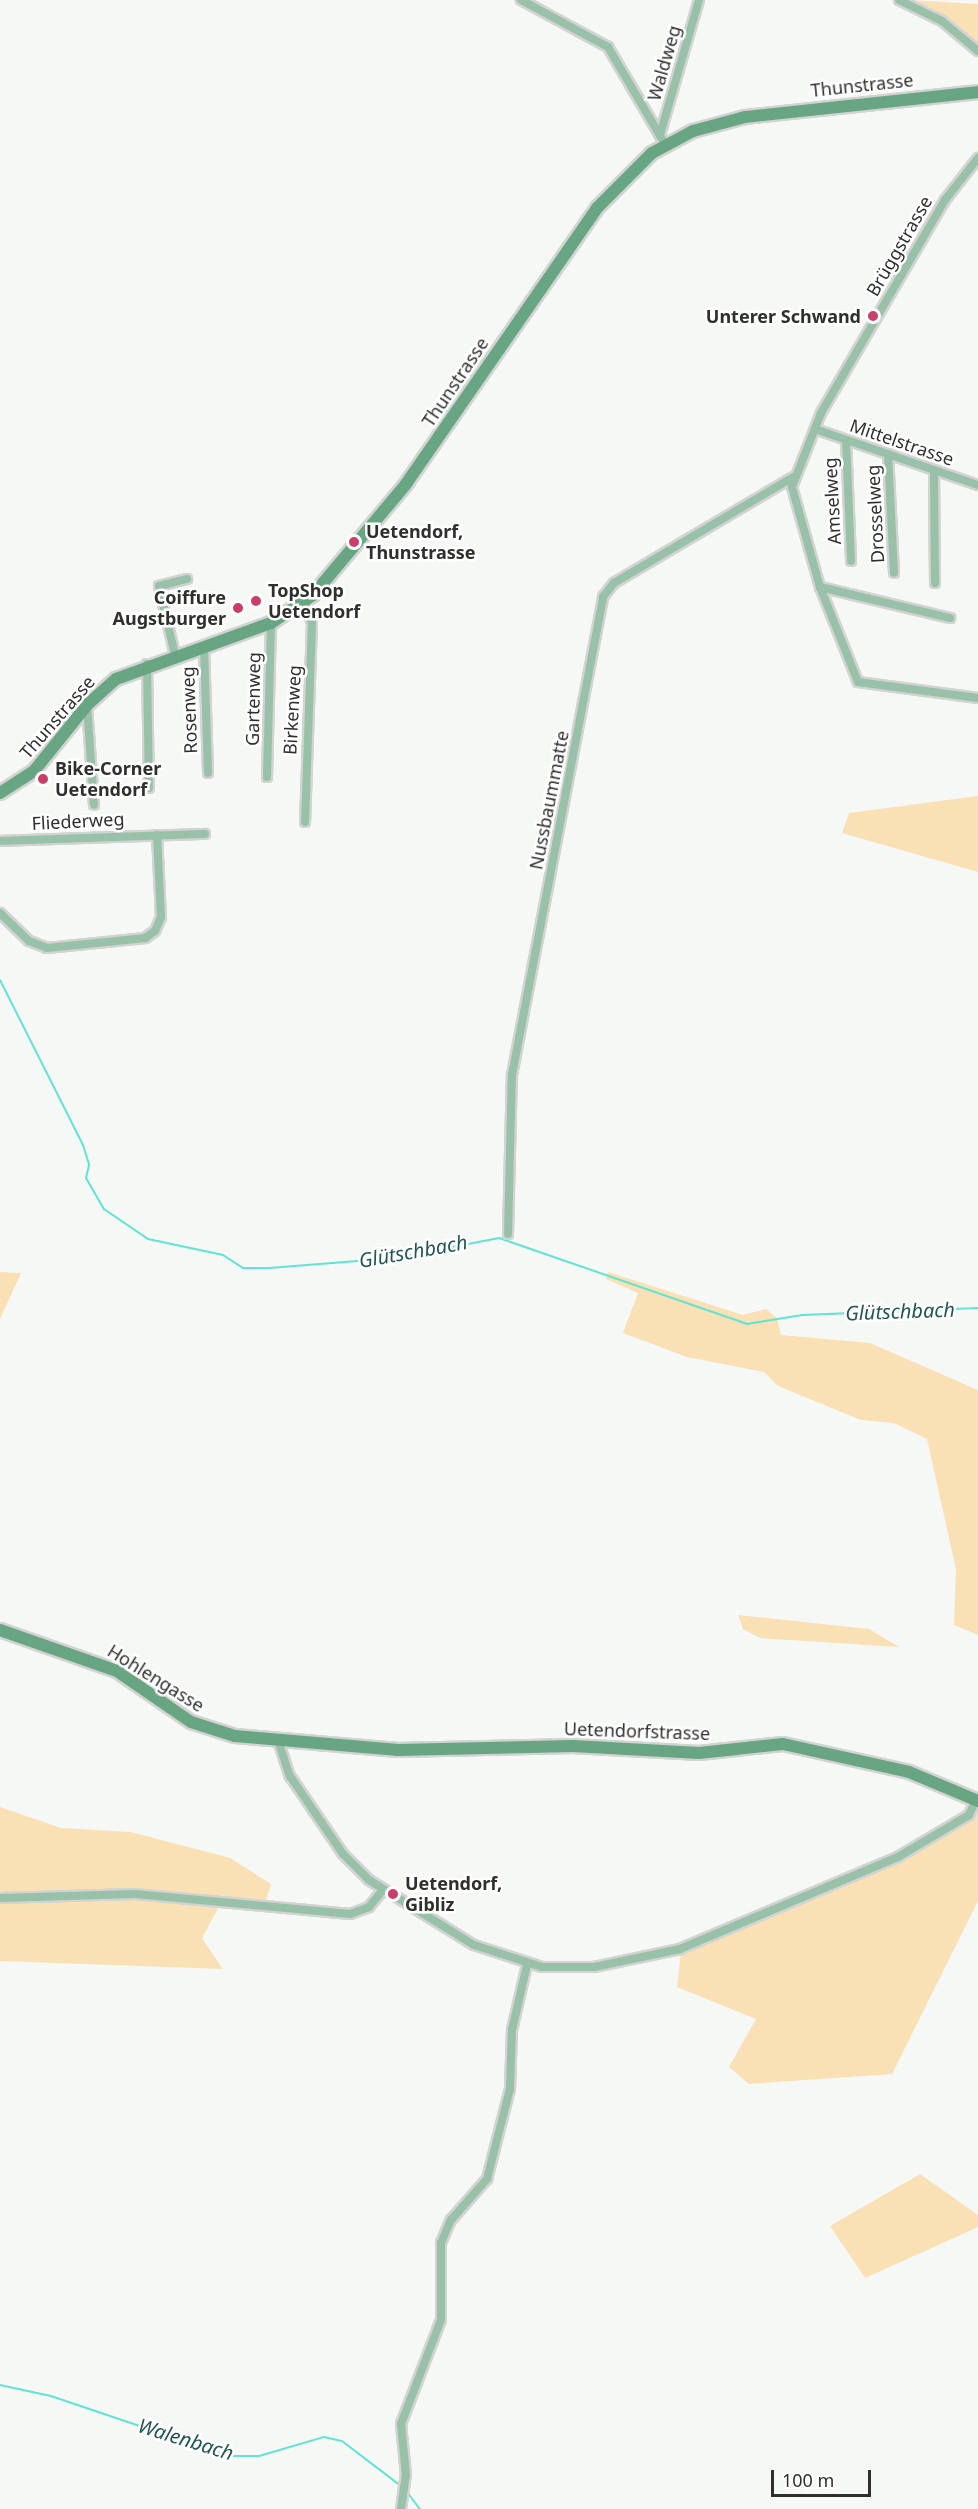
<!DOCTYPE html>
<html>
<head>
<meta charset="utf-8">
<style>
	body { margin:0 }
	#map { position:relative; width:978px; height:2509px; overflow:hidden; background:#f6f8f5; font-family:"Noto Sans",sans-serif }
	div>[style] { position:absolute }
	.green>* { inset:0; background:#f9e1b5 }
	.stream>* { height:2px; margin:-1px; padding:0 1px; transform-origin:1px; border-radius:1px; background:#5fe4d5 }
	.roads { filter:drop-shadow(2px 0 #d2d4d1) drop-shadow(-2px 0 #d2d4d1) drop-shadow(0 2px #d2d4d1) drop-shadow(0 -2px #d2d4d1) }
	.street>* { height:8px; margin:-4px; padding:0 4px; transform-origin:4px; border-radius:4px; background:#99c0a9 }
	.secondary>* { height:12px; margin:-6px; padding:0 6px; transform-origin:6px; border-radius:6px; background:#68a583 }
	.dots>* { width:16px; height:16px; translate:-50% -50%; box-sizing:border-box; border:3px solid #fff; border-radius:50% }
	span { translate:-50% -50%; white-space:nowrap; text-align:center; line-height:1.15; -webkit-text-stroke:5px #fff; paint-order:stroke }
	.street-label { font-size:18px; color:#2f302e }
	.poi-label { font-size:18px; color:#2f302e; font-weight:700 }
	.right { translate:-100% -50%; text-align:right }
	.left { translate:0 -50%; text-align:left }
	.water-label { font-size:20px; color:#205851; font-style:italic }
	.scale { position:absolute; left:771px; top:2470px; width:100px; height:27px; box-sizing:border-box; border:3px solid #2f302e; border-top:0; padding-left:8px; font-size:18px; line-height:21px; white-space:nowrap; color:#2f302e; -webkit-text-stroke:4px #fff; paint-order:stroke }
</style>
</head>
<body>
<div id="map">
	<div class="green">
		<i style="clip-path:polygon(908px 0,978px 4px,978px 44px,929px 12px,930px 7px)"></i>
		<i style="clip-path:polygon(978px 796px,978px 872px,842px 833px,849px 813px)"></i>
		<i style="clip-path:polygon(0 1272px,21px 1273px,0 1319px)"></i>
		<i style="clip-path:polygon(608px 1272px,743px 1315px,766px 1309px,777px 1318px,781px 1335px,870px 1343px,978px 1390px,978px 1635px,954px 1625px,956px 1569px,927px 1439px,894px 1423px,861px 1420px,778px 1386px,764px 1372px,687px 1357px,623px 1333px,638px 1293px,606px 1279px)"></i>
		<i style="clip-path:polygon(738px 1615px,869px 1629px,899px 1647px,760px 1638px,743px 1629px)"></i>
		<i style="clip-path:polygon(0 1807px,61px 1828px,131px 1832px,230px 1858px,271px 1884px,265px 1904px,222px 1901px,202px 1938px,223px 1969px,0 1961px)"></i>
		<i style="clip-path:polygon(978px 1810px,978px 1901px,892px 2074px,749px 2084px,729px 2067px,756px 2019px,677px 1987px,681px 1952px,911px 1855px)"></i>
		<i style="clip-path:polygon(920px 2174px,978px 2215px,978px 2227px,865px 2278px,830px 2226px)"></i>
	</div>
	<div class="stream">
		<i style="left:0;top:980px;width:185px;rotate:63.3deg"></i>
		<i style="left:83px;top:1145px;width:21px;rotate:73deg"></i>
		<i style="left:89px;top:1165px;width:13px;rotate:103deg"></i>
		<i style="left:86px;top:1178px;width:36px;rotate:60deg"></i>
		<i style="left:104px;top:1209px;width:53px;rotate:34.3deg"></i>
		<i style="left:148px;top:1239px;width:77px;rotate:12deg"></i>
		<i style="left:223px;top:1255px;width:24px;rotate:33deg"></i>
		<i style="left:243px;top:1268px;width:26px"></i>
		<i style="left:269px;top:1268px;width:127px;rotate:-4.5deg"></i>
		<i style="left:396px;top:1258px;width:105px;rotate:-11deg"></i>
		<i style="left:499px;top:1238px;width:262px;rotate:19.1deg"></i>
		<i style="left:747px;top:1324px;width:56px;rotate:-9.3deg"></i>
		<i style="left:802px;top:1315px;width:176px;rotate:-2.3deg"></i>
		<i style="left:0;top:2385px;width:52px;rotate:12.2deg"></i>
		<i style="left:51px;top:2396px;width:187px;rotate:18.7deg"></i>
		<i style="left:228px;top:2456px;width:31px"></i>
		<i style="left:259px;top:2456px;width:68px;rotate:-16.3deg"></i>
		<i style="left:324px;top:2437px;width:18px;rotate:13deg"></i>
		<i style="left:342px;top:2441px;width:74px;rotate:37.3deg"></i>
		<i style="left:407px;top:2492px;width:21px;rotate:53deg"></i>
	</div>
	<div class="roads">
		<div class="street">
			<i style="left:521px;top:0;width:99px;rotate:28.4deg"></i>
			<i style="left:608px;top:47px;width:113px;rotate:59.6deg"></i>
			<i style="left:899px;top:0;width:48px;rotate:26deg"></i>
			<i style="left:942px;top:21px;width:47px;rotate:39.8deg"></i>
			<i style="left:660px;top:135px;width:141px;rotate:-73.9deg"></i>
			<i style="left:978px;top:158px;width:53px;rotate:128.2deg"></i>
			<i style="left:945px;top:200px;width:246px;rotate:120.2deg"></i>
			<i style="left:821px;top:413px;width:79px;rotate:111.4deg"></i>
			<i style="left:792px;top:487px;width:104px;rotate:74.4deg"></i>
			<i style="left:820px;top:587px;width:102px;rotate:68.2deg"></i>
			<i style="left:858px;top:682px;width:121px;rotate:7.6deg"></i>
			<i style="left:815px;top:429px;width:172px;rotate:19deg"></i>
			<i style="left:846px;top:440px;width:121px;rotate:87.6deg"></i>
			<i style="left:888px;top:454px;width:119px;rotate:87.1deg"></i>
			<i style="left:934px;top:470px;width:113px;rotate:89.5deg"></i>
			<i style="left:820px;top:587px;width:134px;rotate:13.4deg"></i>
			<i style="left:305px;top:602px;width:22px;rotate:72deg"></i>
			<i style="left:312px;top:623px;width:199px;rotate:92deg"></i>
			<i style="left:204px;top:646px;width:127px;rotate:88.2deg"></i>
			<i style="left:175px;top:655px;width:71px;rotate:-103.1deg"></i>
			<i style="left:159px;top:586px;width:29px;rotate:-14deg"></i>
			<i style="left:147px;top:664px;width:124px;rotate:89.1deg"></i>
			<i style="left:87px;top:705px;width:100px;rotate:86deg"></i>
			<i style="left:267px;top:777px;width:154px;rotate:-88.5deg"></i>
			<i style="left:0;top:841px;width:205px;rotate:-2deg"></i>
			<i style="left:0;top:913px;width:40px;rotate:44deg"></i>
			<i style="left:29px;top:941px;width:19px;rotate:21deg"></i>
			<i style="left:47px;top:948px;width:99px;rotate:-5.8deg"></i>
			<i style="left:145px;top:938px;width:12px;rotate:-35deg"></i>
			<i style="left:155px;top:931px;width:15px;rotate:-67deg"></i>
			<i style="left:161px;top:917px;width:82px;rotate:-92.8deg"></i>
			<i style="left:508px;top:1234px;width:159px;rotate:-88.6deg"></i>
			<i style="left:512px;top:1075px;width:487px;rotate:-79.2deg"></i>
			<i style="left:603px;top:597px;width:18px;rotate:-52deg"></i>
			<i style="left:614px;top:583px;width:208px;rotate:-30.6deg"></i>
			<i style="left:278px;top:1740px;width:38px;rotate:72deg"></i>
			<i style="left:290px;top:1776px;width:94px;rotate:55.8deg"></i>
			<i style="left:343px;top:1854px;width:37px;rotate:45deg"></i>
			<i style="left:369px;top:1880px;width:123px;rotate:31.8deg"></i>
			<i style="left:474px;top:1945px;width:71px;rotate:17.9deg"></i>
			<i style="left:542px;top:1967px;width:52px"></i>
			<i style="left:594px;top:1967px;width:88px;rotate:-11.8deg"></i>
			<i style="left:680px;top:1949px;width:237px;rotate:-22.9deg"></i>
			<i style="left:898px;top:1857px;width:82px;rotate:-30.6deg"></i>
			<i style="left:969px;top:1815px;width:17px;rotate:-65deg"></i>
			<i style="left:0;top:1898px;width:135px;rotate:-1.7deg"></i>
			<i style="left:135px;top:1894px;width:216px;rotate:5.3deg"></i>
			<i style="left:350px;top:1914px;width:20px;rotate:-20deg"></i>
			<i style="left:369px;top:1907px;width:21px;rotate:-51deg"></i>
			<i style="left:401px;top:2509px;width:34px;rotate:-82deg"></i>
			<i style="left:406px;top:2475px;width:51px;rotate:-95.6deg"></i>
			<i style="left:401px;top:2424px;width:111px;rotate:-69deg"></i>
			<i style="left:441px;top:2320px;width:77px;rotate:-90deg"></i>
			<i style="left:441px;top:2243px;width:25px;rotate:-67deg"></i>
			<i style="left:451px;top:2220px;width:55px;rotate:-48.7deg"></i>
			<i style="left:487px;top:2179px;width:93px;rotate:-75.7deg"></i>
			<i style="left:510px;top:2089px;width:59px;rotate:-88.1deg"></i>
			<i style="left:512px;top:2030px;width:67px;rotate:-77deg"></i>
		</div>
		<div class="secondary">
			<i style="left:0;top:793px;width:40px;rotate:-32.9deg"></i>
			<i style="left:34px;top:771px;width:85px;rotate:-51.2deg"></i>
			<i style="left:87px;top:705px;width:39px;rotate:-42deg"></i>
			<i style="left:116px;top:679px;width:165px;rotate:-19.9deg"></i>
			<i style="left:271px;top:623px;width:50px;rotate:-33.7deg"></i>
			<i style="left:313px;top:595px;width:145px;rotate:-50deg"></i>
			<i style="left:406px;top:484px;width:336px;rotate:-55.3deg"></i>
			<i style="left:597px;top:208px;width:78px;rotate:-45deg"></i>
			<i style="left:652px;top:153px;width:47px;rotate:-28.2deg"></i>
			<i style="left:693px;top:131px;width:54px;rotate:-15.1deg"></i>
			<i style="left:745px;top:117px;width:234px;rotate:-6.1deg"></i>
			<i style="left:0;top:1630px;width:124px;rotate:19.3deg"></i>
			<i style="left:117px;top:1671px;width:90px;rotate:34.6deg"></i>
			<i style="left:191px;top:1722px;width:46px;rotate:17.7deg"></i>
			<i style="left:235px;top:1736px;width:164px;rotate:4.9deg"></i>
			<i style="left:398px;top:1750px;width:175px;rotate:-1.3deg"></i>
			<i style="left:573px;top:1746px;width:126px;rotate:3.2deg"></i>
			<i style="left:699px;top:1753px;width:84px;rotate:-6.1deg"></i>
			<i style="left:783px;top:1744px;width:129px;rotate:12.5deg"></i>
			<i style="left:909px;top:1772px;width:75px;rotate:22.8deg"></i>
		</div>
	</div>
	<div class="dots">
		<i style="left:873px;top:316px;background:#cc3e6a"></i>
		<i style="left:354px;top:542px;background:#cc3e6a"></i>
		<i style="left:256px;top:601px;background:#cc3e6a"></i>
		<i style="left:238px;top:608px;background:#cc3e6a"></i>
		<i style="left:43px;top:779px;background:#cc3e6a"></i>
		<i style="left:393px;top:1894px;background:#cc3e6a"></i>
	</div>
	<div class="street-label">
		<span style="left:664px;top:63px;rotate:-74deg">Waldweg</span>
		<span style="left:862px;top:85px;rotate:-6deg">Thunstrasse</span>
		<span style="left:899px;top:246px;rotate:-60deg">Brüggstrasse</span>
		<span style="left:455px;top:382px;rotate:-56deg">Thunstrasse</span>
		<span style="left:902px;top:442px;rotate:19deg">Mittelstrasse</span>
		<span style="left:832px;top:501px;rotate:-93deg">Amselweg</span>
		<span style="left:875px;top:514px;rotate:-93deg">Drosselweg</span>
		<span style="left:253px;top:699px;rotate:-89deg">Gartenweg</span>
		<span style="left:189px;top:710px;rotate:-92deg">Rosenweg</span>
		<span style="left:292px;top:710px;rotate:-87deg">Birkenweg</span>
		<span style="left:57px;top:717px;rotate:-49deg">Thunstrasse</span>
		<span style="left:549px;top:800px;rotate:-79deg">Nussbaummatte</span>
		<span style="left:78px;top:821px;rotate:-3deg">Fliederweg</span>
		<span style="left:156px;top:1678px;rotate:32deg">Hohlengasse</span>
		<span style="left:637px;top:1731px;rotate:2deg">Uetendorfstrasse</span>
	</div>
	<div class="poi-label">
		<span class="right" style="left:861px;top:316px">Unterer Schwand</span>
		<span class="left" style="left:366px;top:542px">Uetendorf,<br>Thunstrasse</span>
		<span class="left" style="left:268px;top:601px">TopShop<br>Uetendorf</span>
		<span class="right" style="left:226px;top:608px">Coiffure<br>Augstburger</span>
		<span class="left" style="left:55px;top:779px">Bike-Corner<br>Uetendorf</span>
		<span class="left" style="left:405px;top:1894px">Uetendorf,<br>Gibliz</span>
	</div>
	<div class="water-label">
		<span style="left:413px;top:1251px;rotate:-10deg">Glütschbach</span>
		<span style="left:900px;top:1311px;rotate:-2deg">Glütschbach</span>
		<span style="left:186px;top:2439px;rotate:17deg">Walenbach</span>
	</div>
	<div class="scale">100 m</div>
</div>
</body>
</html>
